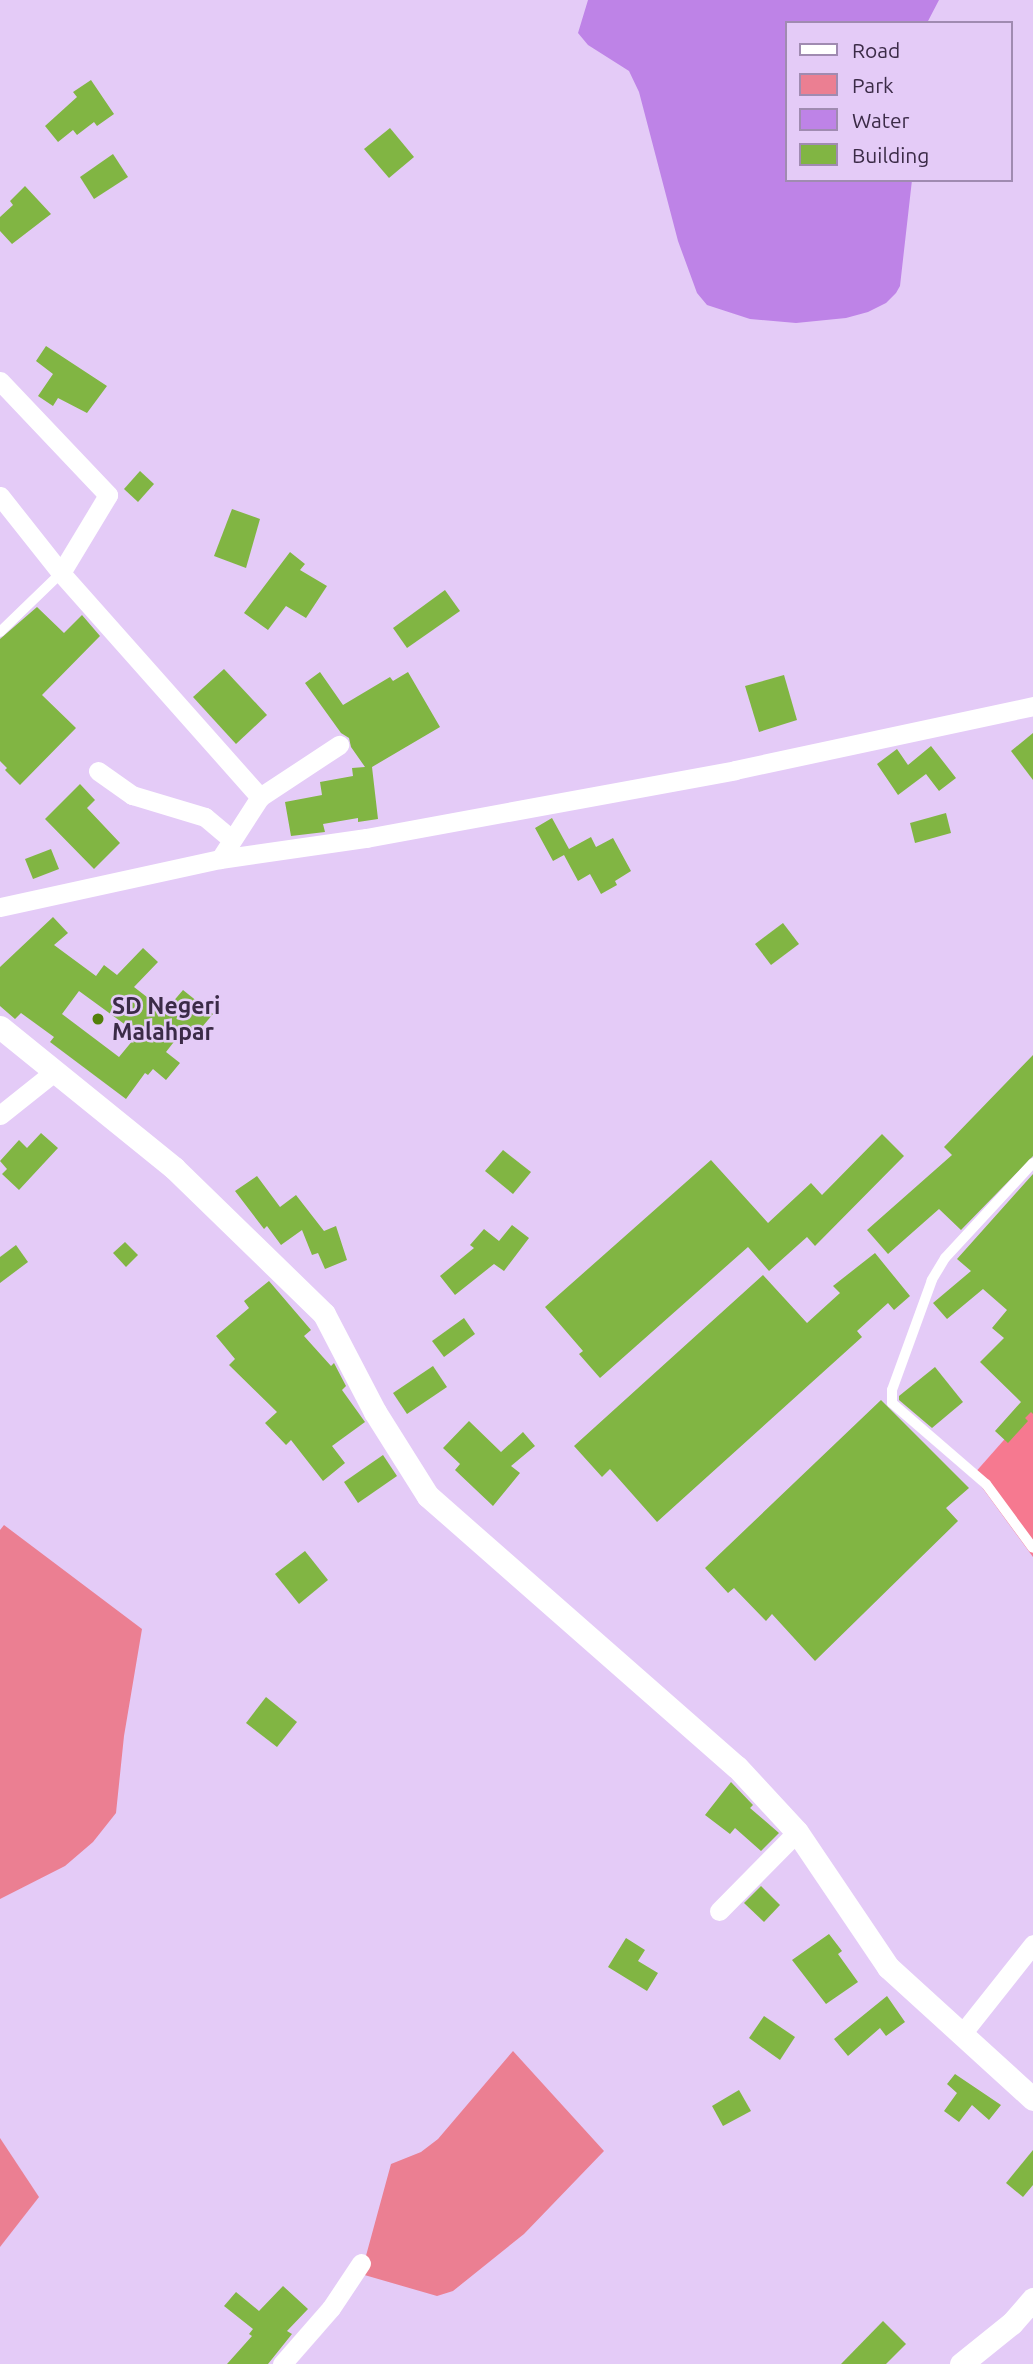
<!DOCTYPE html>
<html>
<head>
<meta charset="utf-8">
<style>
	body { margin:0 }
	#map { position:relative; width:1033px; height:2364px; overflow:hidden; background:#e4cbf7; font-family:Ubuntu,sans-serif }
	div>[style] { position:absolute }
	.green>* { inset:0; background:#eb7f92 }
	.forest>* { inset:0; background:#f67990 }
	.water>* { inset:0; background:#be83e7 }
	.building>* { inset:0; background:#81b543 }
	.service>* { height:10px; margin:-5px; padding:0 5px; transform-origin:5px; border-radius:5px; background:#fff }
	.minor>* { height:19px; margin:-9.5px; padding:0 9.5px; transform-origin:9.5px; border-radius:9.5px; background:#fff }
	.tertiary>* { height:23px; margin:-11.5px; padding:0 11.5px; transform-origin:11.5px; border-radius:11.5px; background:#fff }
	.dots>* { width:19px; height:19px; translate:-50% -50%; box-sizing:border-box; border:4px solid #e4cbf7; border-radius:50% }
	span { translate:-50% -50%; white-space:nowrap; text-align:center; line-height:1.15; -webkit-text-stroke:5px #e4cbf7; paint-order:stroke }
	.poi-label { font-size:23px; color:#3b2b47; font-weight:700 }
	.left { translate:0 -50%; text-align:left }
	.legend { position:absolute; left:785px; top:21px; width:228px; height:161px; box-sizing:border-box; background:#e4cbf7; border:2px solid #a08bb1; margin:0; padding:9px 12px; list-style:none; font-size:21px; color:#3b2b47 }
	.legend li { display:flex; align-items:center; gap:14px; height:35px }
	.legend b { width:35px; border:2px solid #a08bb1 }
</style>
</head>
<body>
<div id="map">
	<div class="green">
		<i style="clip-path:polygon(4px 1525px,142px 1629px,124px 1736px,116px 1813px,93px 1842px,65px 1866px,0 1899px,0 1530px)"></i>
		<i style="clip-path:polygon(513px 2051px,604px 2151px,524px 2234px,453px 2291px,437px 2296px,361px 2274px,391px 2164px,421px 2152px,438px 2139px)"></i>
		<i style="clip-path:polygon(0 2138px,39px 2197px,0 2247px)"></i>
	</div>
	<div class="forest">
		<i style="clip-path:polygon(1033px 1407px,1033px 1557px,973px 1475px)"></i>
	</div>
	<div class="water">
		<i style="clip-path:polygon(588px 0,939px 0,927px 23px,786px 23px,786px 180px,912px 180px,900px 286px,896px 293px,886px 303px,868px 312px,846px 318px,796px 323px,750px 319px,707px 305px,697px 293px,678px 241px,639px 92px,629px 71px,588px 45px,578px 33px)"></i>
	</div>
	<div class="building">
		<i style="clip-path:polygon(91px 80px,114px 114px,97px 126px,94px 122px,77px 135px,73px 130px,58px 142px,45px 126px,77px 97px,73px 92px)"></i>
		<i style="clip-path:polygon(390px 128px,414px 157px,389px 178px,364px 149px)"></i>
		<i style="clip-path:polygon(113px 154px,128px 177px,94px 199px,80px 177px)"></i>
		<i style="clip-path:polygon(25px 186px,51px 214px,12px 244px,0 231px,0 217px,13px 205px,10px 201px)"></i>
		<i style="clip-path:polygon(46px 346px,107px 386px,87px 413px,58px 398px,53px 406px,38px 396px,53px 374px,36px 361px)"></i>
		<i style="clip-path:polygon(140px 471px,154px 484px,138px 502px,124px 489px)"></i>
		<i style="clip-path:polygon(232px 509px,260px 519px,246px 568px,214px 556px)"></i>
		<i style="clip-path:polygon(290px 552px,305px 564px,300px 570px,327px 586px,306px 618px,286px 606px,268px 630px,244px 613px)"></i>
		<i style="clip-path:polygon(445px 590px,460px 611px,407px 648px,393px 628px)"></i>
		<i style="clip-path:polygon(37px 607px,64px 633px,82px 615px,100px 636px,42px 695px,76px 728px,20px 785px,5px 770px,7px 768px,0 761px,0 639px)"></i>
		<i style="clip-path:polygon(224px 669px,267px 715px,236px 744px,193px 697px)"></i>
		<i style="clip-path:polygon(320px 672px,343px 705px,390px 677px,393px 681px,408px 672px,440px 727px,372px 767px,378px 819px,358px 822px,358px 818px,323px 824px,325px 832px,291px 836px,285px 802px,322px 795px,320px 782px,353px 776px,352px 768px,365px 767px,351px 747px,349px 738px,341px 733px,305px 683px)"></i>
		<i style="clip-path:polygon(784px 675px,797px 720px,759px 732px,745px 686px)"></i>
		<i style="clip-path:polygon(1033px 733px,1033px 780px,1011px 751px)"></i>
		<i style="clip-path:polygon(931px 746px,956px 778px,939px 791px,926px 774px,898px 795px,877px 764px,897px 749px,908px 765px)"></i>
		<i style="clip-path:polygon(80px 784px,95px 800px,87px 808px,120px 843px,94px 869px,45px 819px)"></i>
		<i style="clip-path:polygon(946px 813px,951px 833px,915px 843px,910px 823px)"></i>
		<i style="clip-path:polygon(552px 818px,569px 849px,591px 837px,596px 847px,613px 838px,631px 871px,615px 881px,617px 885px,601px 894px,590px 874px,578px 881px,564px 855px,553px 861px,535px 828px)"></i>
		<i style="clip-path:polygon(51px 849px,59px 869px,33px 879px,25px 859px)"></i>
		<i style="clip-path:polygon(evenodd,53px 917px,68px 933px,54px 945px,96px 976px,104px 965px,117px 975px,143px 948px,158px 962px,134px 987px,165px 1011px,183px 990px,213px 1014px,197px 1033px,187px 1025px,166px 1052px,180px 1063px,166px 1080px,153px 1069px,148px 1075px,145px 1073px,126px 1099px,50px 1042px,54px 1037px,21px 1013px,15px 1019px,0 1006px,0 967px,53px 917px,79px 991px,138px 1034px,119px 1057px,62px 1014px,79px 991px)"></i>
		<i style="clip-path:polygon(783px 923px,799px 944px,771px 965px,755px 944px)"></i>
		<i style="clip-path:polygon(1033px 1055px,1033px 1156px,961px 1230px,939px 1209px,888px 1254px,867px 1230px,952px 1155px,944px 1147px)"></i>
		<i style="clip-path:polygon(41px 1133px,58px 1148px,19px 1190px,2px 1174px,7px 1169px,0 1161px,19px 1140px,27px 1148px)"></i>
		<i style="clip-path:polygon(882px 1134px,904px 1156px,815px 1246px,807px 1237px,769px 1271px,748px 1247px,600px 1378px,579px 1354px,583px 1351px,545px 1307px,711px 1160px,768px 1223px,811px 1183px,822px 1195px)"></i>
		<i style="clip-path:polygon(503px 1150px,531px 1172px,513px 1194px,485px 1171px)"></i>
		<i style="clip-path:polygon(1033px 1174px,1033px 1414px,1031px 1412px,1025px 1418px,1028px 1421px,1008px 1443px,995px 1431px,1021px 1402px,980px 1362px,1004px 1338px,992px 1328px,1007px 1310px,983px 1289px,947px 1319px,933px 1303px,971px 1271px,957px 1259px)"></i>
		<i style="clip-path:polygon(257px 1176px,280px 1207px,296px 1195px,324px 1231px,336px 1226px,347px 1260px,325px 1269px,318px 1253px,312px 1255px,302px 1230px,281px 1245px,267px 1226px,264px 1229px,235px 1191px)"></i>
		<i style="clip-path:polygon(512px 1225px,529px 1238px,504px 1271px,494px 1264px,455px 1295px,440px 1276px,474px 1248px,470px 1245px,484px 1229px,499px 1241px)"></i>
		<i style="clip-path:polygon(125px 1242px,138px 1255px,126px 1267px,113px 1253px)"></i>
		<i style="clip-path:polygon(16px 1245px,28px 1262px,0 1283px,0 1257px)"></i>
		<i style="clip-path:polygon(875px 1253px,910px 1296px,894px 1310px,888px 1303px,857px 1331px,862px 1337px,657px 1522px,610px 1469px,602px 1477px,574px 1446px,763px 1275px,807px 1323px,840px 1293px,833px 1286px)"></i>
		<i style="clip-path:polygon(269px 1281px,311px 1330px,304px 1336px,331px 1366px,334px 1363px,346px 1386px,342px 1390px,365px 1422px,332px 1446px,345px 1463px,323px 1481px,291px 1440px,286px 1445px,265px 1423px,277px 1412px,229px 1365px,235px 1359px,216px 1336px,249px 1308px,244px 1301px)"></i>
		<i style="clip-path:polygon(464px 1318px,475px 1334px,444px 1357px,432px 1341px)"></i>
		<i style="clip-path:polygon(433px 1366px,447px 1387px,407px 1414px,393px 1393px)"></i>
		<i style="clip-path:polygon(935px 1367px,963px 1402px,932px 1428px,899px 1400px,899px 1396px)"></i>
		<i style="clip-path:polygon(881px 1400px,969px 1488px,946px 1508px,958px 1521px,815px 1661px,772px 1614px,766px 1621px,734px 1588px,728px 1593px,705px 1568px)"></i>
		<i style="clip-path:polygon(469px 1421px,501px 1452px,523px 1432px,535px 1446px,511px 1466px,520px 1473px,493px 1506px,455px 1470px,460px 1464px,443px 1448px)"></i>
		<i style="clip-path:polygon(383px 1455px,397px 1476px,358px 1503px,344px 1482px)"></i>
		<i style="clip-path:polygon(305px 1551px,328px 1580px,299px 1604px,275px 1574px)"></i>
		<i style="clip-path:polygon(266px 1697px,297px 1722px,277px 1747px,246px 1723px)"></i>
		<i style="clip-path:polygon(731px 1782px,753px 1805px,750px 1808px,779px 1833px,761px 1851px,735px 1828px,730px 1834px,705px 1815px)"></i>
		<i style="clip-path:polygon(761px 1886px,780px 1905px,764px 1922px,744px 1903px)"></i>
		<i style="clip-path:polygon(829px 1934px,842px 1951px,838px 1954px,858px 1982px,826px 2004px,792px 1960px)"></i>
		<i style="clip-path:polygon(626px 1938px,645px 1950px,638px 1961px,658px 1973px,647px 1991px,608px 1967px)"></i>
		<i style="clip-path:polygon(887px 1996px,905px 2022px,886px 2036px,880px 2028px,848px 2056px,834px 2039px)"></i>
		<i style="clip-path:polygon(764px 2016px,795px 2037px,780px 2060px,749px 2038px)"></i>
		<i style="clip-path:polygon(955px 2074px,1001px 2105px,989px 2120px,972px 2105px,959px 2122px,944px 2111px,957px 2093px,947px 2084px)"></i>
		<i style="clip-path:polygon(739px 2090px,751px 2111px,723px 2126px,712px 2106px)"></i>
		<i style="clip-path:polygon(1033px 2150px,1033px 2185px,1023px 2197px,1006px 2183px)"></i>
		<i style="clip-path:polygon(283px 2286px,308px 2309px,287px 2331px,292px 2334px,268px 2364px,227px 2364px,252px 2336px,249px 2334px,253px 2329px,224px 2306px,236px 2292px,259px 2311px)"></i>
		<i style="clip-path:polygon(883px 2321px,906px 2344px,886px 2364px,841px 2364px)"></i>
	</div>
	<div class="service">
		<i style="left:0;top:632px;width:85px;rotate:-44deg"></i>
		<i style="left:1033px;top:1163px;width:129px;rotate:132.8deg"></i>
		<i style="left:945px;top:1258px;width:26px;rotate:121deg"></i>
		<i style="left:932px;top:1280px;width:117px;rotate:110deg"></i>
		<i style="left:892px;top:1390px;width:13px;rotate:90deg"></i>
		<i style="left:892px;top:1403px;width:124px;rotate:40.8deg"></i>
		<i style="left:986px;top:1484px;width:79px;rotate:53.7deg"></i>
	</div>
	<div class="minor">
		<i style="left:0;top:381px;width:157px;rotate:46.5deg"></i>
		<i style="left:108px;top:495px;width:91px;rotate:121.1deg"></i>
		<i style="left:0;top:496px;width:98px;rotate:51.6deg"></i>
		<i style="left:61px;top:573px;width:300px;rotate:48.4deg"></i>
		<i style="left:260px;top:797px;width:74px;rotate:122.8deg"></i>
		<i style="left:98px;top:771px;width:42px;rotate:35.2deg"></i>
		<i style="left:132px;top:795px;width:76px;rotate:16.8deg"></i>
		<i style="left:205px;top:817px;width:34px;rotate:40deg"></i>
		<i style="left:260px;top:797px;width:95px;rotate:-33.4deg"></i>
		<i style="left:0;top:907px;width:225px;rotate:-12.3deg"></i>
		<i style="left:220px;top:859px;width:148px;rotate:-8.2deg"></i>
		<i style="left:366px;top:838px;width:375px;rotate:-10.4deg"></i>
		<i style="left:735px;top:770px;width:305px;rotate:-12.1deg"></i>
		<i style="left:0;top:1115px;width:69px;rotate:-38.5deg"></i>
		<i style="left:719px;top:1911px;width:111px;rotate:-45.4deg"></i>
		<i style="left:961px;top:2035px;width:116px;rotate:-51.6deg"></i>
		<i style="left:282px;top:2364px;width:74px;rotate:-48.8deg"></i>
		<i style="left:331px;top:2308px;width:54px;rotate:-56.3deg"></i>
	</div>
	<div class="tertiary">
		<i style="left:0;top:1027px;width:224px;rotate:39deg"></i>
		<i style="left:174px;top:1168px;width:209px;rotate:44.2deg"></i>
		<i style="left:324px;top:1314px;width:110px;rotate:62.5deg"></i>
		<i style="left:375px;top:1412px;width:99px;rotate:57.8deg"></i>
		<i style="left:428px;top:1496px;width:411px;rotate:41.3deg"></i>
		<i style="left:737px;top:1767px;width:88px;rotate:47.3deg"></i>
		<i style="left:797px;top:1832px;width:163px;rotate:56deg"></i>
		<i style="left:888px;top:1967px;width:196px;rotate:42.3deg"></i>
		<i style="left:961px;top:2364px;width:65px;rotate:-38.8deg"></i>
		<i style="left:1012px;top:2323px;width:32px;rotate:-49deg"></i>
	</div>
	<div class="dots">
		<i style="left:98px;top:1019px;background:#538009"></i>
	</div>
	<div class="poi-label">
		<span class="left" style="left:112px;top:1019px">SD Negeri<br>Malahpar</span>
	</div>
	<ul class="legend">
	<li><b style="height:9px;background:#fff"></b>Road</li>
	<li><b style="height:19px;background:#eb7f92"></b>Park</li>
	<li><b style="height:19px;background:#be83e7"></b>Water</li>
	<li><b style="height:19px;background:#81b543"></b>Building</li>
	</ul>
</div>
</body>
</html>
